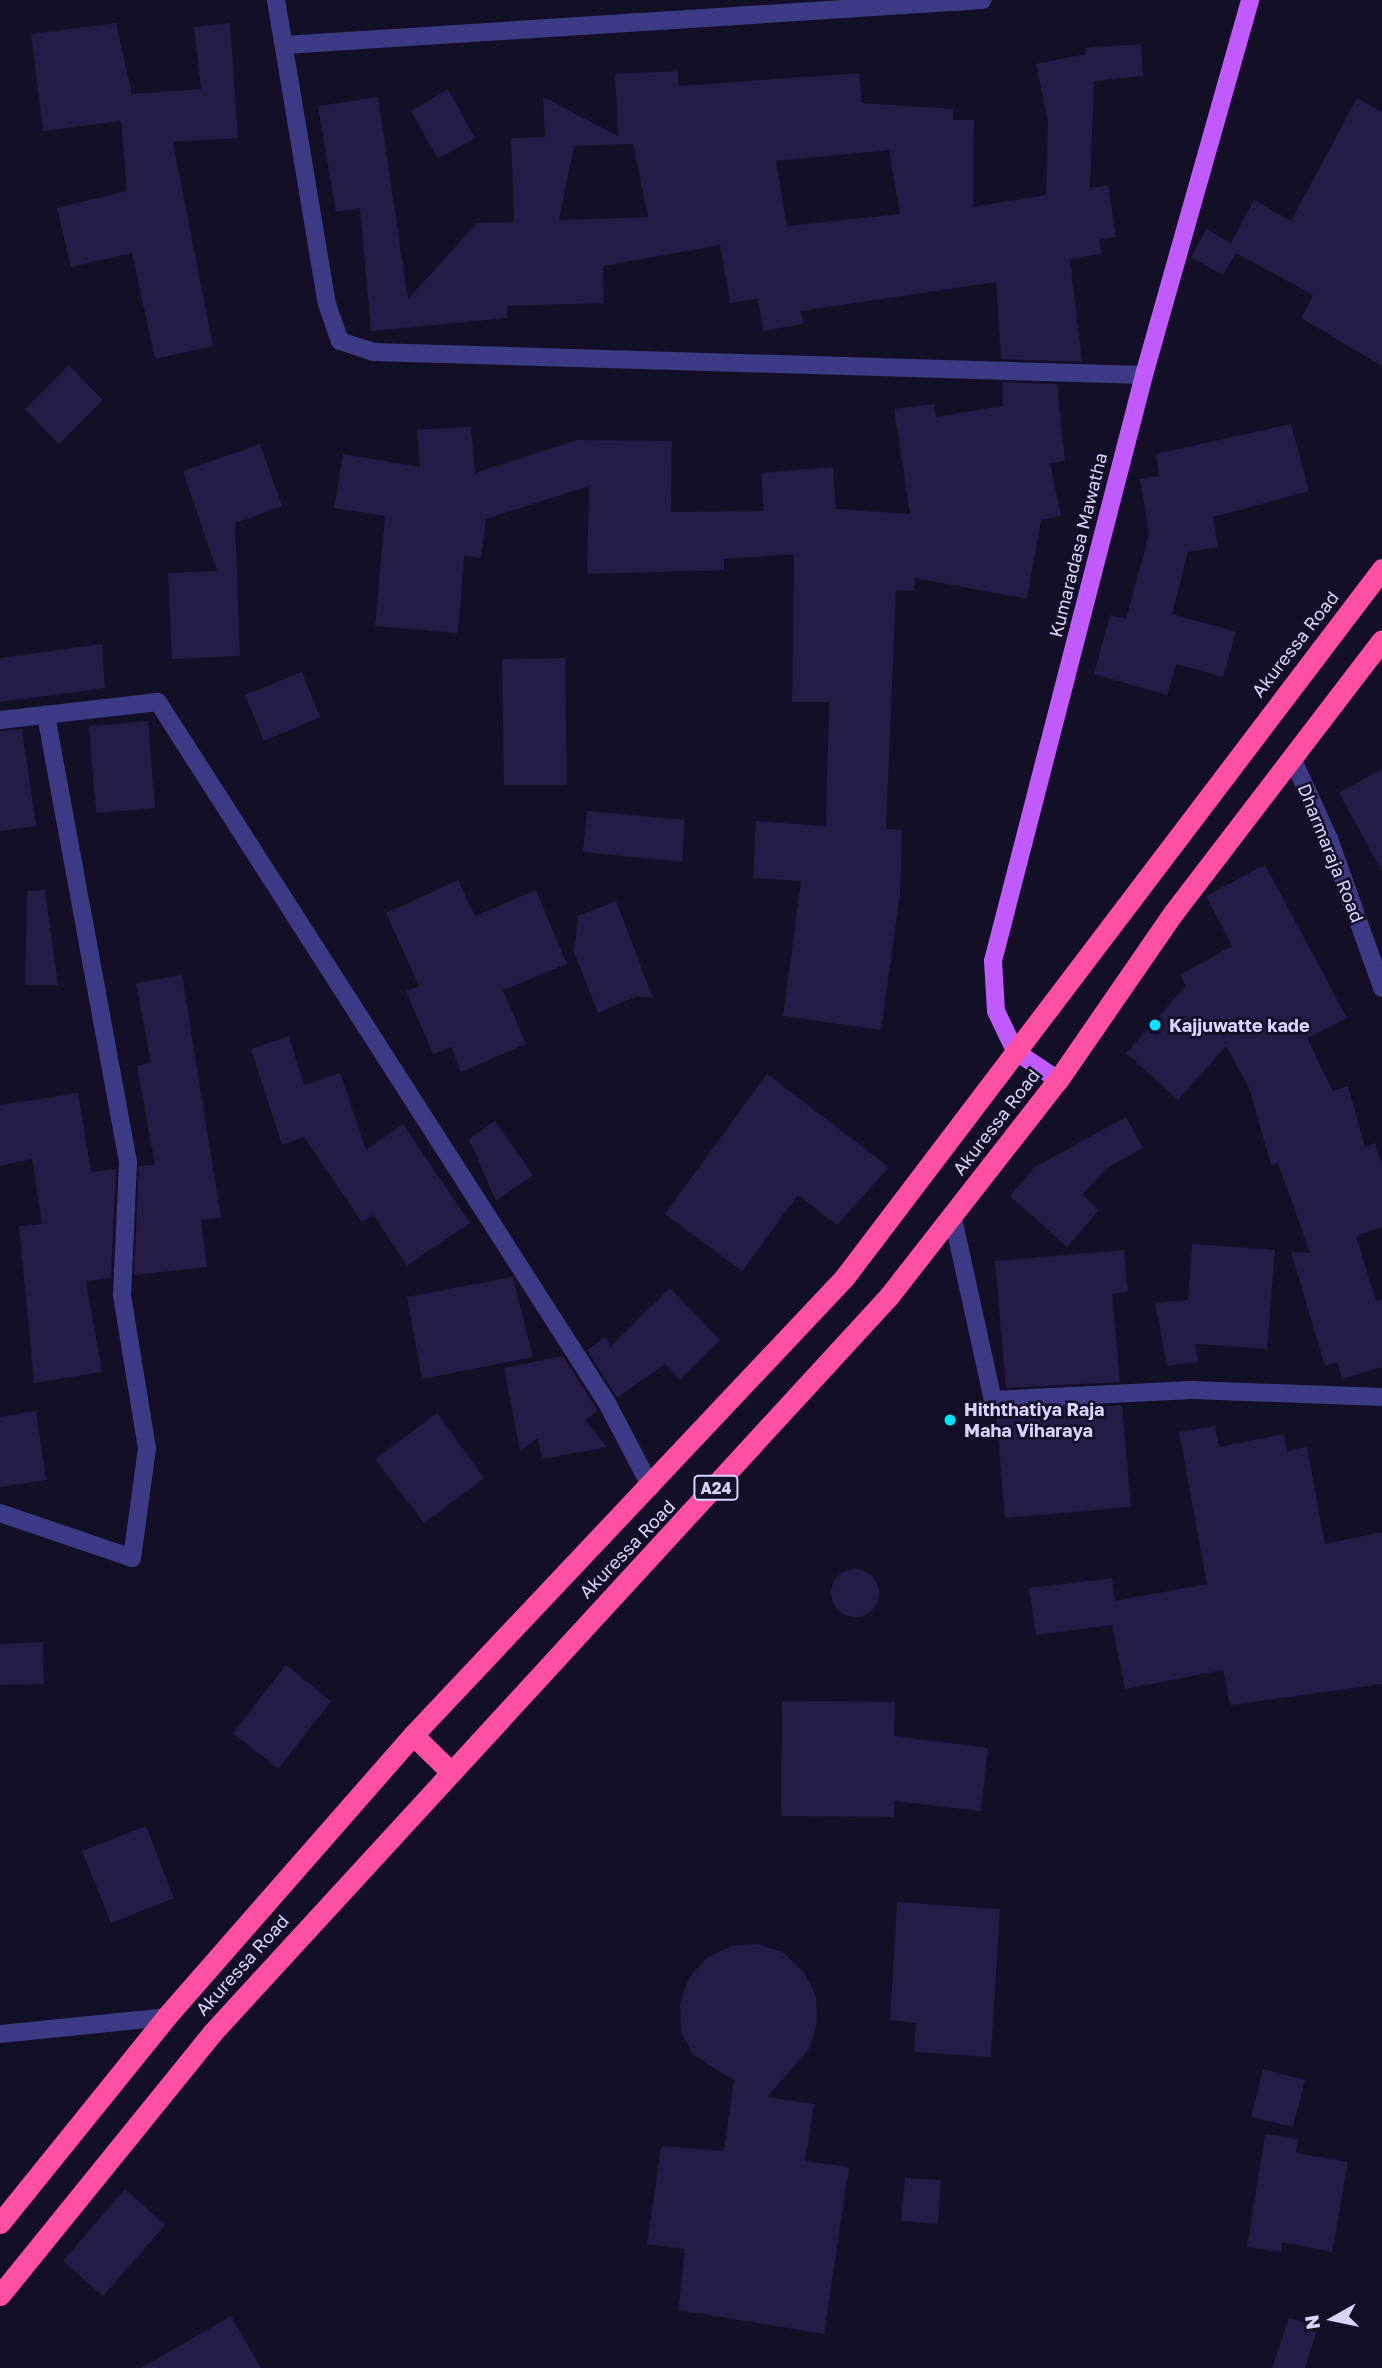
<!DOCTYPE html>
<html>
<head>
<meta charset="utf-8">
<style>
	body { margin:0 }
	#map { position:relative; width:1382px; height:2368px; overflow:hidden; background:#130f26; font-family:"Golos Text",sans-serif }
	div>[style] { position:absolute }
	.building>* { inset:0; background:#241b47 }
	.round { border-radius:50% }
	.minor>* { height:18px; margin:-9px; padding:0 9px; transform-origin:9px; border-radius:9px; background:#3d3a85 }
	.major>* { height:18px; margin:-9px; padding:0 9px; transform-origin:9px; border-radius:9px; background:#c25bff }
	.highway>* { height:21px; margin:-10.5px; padding:0 10.5px; transform-origin:10.5px; border-radius:10.5px; background:#ff4fa3 }
	.dots>* { width:19px; height:19px; translate:-50% -50%; box-sizing:border-box; border:4px solid #130f26; border-radius:50% }
	span { translate:-50% -50%; white-space:nowrap; text-align:center; line-height:1.15; -webkit-text-stroke:5px #130f26; paint-order:stroke }
	.shield-label span { padding:2px 5px; background:#130f26; border:2px solid; border-radius:5px; -webkit-text-stroke-width:0 }
	.shield-label { font-size:16px; color:#d9d4ff; font-weight:700 }
	.street-label { font-size:18px; color:#d9d4ff }
	.poi-label { font-size:18px; color:#d9d4ff; font-weight:700 }
	.left { translate:0 -50%; text-align:left }
	.north { position:absolute; left:1298px; top:2284px; width:70px; height:70px; -webkit-text-stroke:5px #130f26; paint-order:stroke; rotate:261deg; font-size:19px; font-weight:700; line-height:28px; text-align:center; color:#d9d4ff }
	.north::after { content:''; display:block; margin:auto; width:24px; height:32px; background:#d9d4ff; clip-path:polygon(50% 0,100% 100%,50% 72%,0 100%) }
</style>
</head>
<body>
<div id="map">
	<div class="building">
		<i style="clip-path:polygon(116px 23px,132px 94px,201px 89px,194px 27px,230px 23px,238px 138px,173px 142px,213px 346px,155px 359px,132px 253px,71px 267px,57px 208px,127px 191px,121px 121px,43px 131px,31px 34px)"></i>
		<i style="clip-path:polygon(evenodd,1141px 44px,1143px 76px,1094px 81px,1090px 188px,1108px 185px,1116px 237px,1099px 239px,1101px 254px,1070px 259px,1082px 362px,1001px 359px,996px 282px,801px 311px,803px 324px,763px 331px,758px 299px,730px 303px,720px 245px,603px 266px,604px 303px,507px 306px,507px 318px,371px 331px,360px 208px,336px 212px,318px 106px,378px 97px,408px 299px,477px 223px,514px 222px,511px 138px,545px 137px,543px 97px,618px 136px,615px 74px,678px 71px,678px 86px,859px 73px,862px 103px,953px 109px,953px 120px,974px 120px,973px 207px,1046px 195px,1048px 122px,1036px 64px,1086px 54px,1085px 48px,1141px 44px,633px 144px,648px 217px,559px 220px,574px 146px,633px 144px,1141px 44px,889px 150px,900px 214px,787px 226px,776px 161px,889px 150px)"></i>
		<i style="clip-path:polygon(448px 89px,475px 138px,438px 159px,411px 111px)"></i>
		<i style="clip-path:polygon(1357px 98px,1382px 112px,1382px 366px,1301px 318px,1313px 295px,1236px 253px,1223px 275px,1191px 257px,1206px 229px,1231px 243px,1254px 200px,1291px 221px)"></i>
		<i style="clip-path:polygon(69px 365px,103px 400px,59px 444px,25px 409px)"></i>
		<i style="clip-path:polygon(1002px 382px,1057px 384px,1065px 461px,1050px 463px,1061px 516px,1041px 520px,1027px 599px,915px 578px,914px 591px,896px 590px,886px 829px,902px 830px,900px 895px,881px 1030px,783px 1016px,801px 881px,753px 878px,756px 821px,826px 826px,829px 702px,792px 702px,794px 554px,724px 559px,724px 570px,587px 574px,589px 486px,486px 519px,481px 558px,464px 556px,458px 633px,375px 626px,385px 516px,334px 508px,343px 454px,420px 467px,417px 430px,471px 427px,475px 473px,577px 440px,672px 441px,671px 512px,764px 511px,761px 473px,833px 467px,836px 509px,910px 514px,894px 409px,934px 404px,936px 417px,1003px 406px)"></i>
		<i style="clip-path:polygon(1291px 424px,1309px 491px,1213px 517px,1218px 547px,1188px 552px,1172px 614px,1236px 632px,1223px 677px,1176px 664px,1167px 695px,1094px 674px,1110px 615px,1126px 619px,1149px 534px,1140px 479px,1159px 476px,1156px 454px)"></i>
		<i style="clip-path:polygon(260px 444px,282px 506px,235px 523px,240px 656px,172px 659px,168px 573px,217px 571px,183px 471px)"></i>
		<i style="clip-path:polygon(102px 644px,105px 688px,0 702px,0 658px)"></i>
		<i style="clip-path:polygon(565px 658px,567px 785px,504px 785px,502px 659px)"></i>
		<i style="clip-path:polygon(302px 672px,320px 717px,264px 741px,245px 695px)"></i>
		<i style="clip-path:polygon(148px 721px,155px 808px,96px 813px,89px 726px)"></i>
		<i style="clip-path:polygon(22px 729px,36px 826px,0 831px,0 731px)"></i>
		<i style="clip-path:polygon(1382px 769px,1382px 871px,1339px 793px)"></i>
		<i style="clip-path:polygon(587px 811px,685px 820px,682px 862px,583px 852px)"></i>
		<i style="clip-path:polygon(1265px 865px,1347px 1018px,1307px 1038px,1333px 1091px,1348px 1086px,1365px 1147px,1375px 1143px,1382px 1163px,1382px 1227px,1356px 1236px,1376px 1301px,1382px 1299px,1382px 1367px,1342px 1379px,1338px 1362px,1325px 1366px,1291px 1252px,1310px 1253px,1278px 1163px,1271px 1165px,1249px 1088px,1226px 1046px,1178px 1100px,1126px 1053px,1186px 986px,1180px 975px,1232px 946px,1206px 896px)"></i>
		<i style="clip-path:polygon(458px 880px,475px 916px,536px 890px,567px 964px,503px 990px,526px 1044px,461px 1072px,451px 1047px,433px 1054px,406px 991px,419px 986px,386px 913px)"></i>
		<i style="clip-path:polygon(45px 890px,58px 985px,25px 985px,27px 891px)"></i>
		<i style="clip-path:polygon(616px 901px,653px 998px,637px 996px,598px 1013px,574px 952px,578px 916px)"></i>
		<i style="clip-path:polygon(182px 975px,221px 1218px,201px 1220px,207px 1267px,134px 1275px,139px 1166px,155px 1165px,137px 1066px,151px 1063px,136px 983px)"></i>
		<i style="clip-path:polygon(289px 1036px,304px 1085px,340px 1073px,366px 1150px,403px 1124px,470px 1223px,407px 1266px,373px 1214px,362px 1222px,304px 1137px,282px 1145px,251px 1049px)"></i>
		<i style="clip-path:polygon(767px 1074px,889px 1167px,837px 1225px,798px 1195px,742px 1271px,665px 1214px)"></i>
		<i style="clip-path:polygon(78px 1093px,91px 1172px,116px 1169px,111px 1278px,86px 1281px,102px 1372px,34px 1383px,19px 1226px,42px 1224px,32px 1159px,0 1166px,0 1105px)"></i>
		<i style="clip-path:polygon(1126px 1117px,1143px 1148px,1107px 1168px,1082px 1195px,1099px 1210px,1067px 1247px,1010px 1196px,1035px 1167px)"></i>
		<i style="clip-path:polygon(495px 1121px,533px 1175px,496px 1201px,469px 1139px)"></i>
		<i style="clip-path:polygon(1192px 1244px,1275px 1250px,1267px 1349px,1195px 1344px,1198px 1362px,1167px 1366px,1155px 1303px,1188px 1300px)"></i>
		<i style="clip-path:polygon(1124px 1250px,1128px 1292px,1112px 1294px,1120px 1382px,1006px 1388px,995px 1261px)"></i>
		<i style="clip-path:polygon(513px 1277px,533px 1357px,422px 1379px,407px 1297px)"></i>
		<i style="clip-path:polygon(670px 1288px,720px 1340px,680px 1380px,665px 1364px,617px 1398px,587px 1350px,605px 1337px,611px 1346px)"></i>
		<i style="clip-path:polygon(563px 1356px,598px 1411px,585px 1420px,607px 1447px,542px 1459px,538px 1438px,520px 1451px,504px 1368px)"></i>
		<i style="clip-path:polygon(1122px 1405px,1131px 1507px,1005px 1518px,996px 1413px)"></i>
		<i style="clip-path:polygon(36px 1411px,46px 1480px,0 1487px,0 1417px)"></i>
		<i style="clip-path:polygon(437px 1413px,484px 1478px,424px 1523px,375px 1459px)"></i>
		<i style="clip-path:polygon(1215px 1426px,1219px 1447px,1284px 1434px,1287px 1451px,1307px 1447px,1325px 1544px,1382px 1532px,1382px 1684px,1230px 1705px,1223px 1670px,1125px 1689px,1112px 1625px,1036px 1635px,1029px 1588px,1112px 1578px,1115px 1601px,1207px 1584px,1179px 1432px)"></i>
		<i class="round" style="left:831px;top:1569px;width:48px;height:48px"></i>
		<i style="clip-path:polygon(43px 1642px,44px 1684px,0 1685px,0 1644px)"></i>
		<i style="clip-path:polygon(286px 1665px,331px 1701px,278px 1769px,233px 1733px)"></i>
		<i style="clip-path:polygon(782px 1701px,895px 1702px,894px 1736px,988px 1748px,981px 1811px,894px 1801px,894px 1817px,781px 1816px)"></i>
		<i style="clip-path:polygon(146px 1826px,174px 1898px,111px 1923px,82px 1851px)"></i>
		<i style="clip-path:polygon(897px 1902px,1000px 1909px,991px 2057px,914px 2052px,916px 2023px,890px 2020px)"></i>
		<i style="clip-path:polygon(758px 1944px,784px 1953px,804px 1972px,816px 1996px,817px 2023px,809px 2049px,767px 2097px,814px 2104px,805px 2161px,849px 2167px,824px 2334px,678px 2310px,685px 2249px,647px 2244px,661px 2146px,724px 2151px,734px 2080px,693px 2055px,681px 2031px,680px 2004px,689px 1978px,707px 1958px,731px 1946px)"></i>
		<i style="clip-path:polygon(1263px 2069px,1305px 2080px,1293px 2127px,1251px 2117px)"></i>
		<i style="clip-path:polygon(1265px 2134px,1298px 2139px,1296px 2153px,1348px 2162px,1332px 2252px,1282px 2242px,1281px 2252px,1247px 2247px)"></i>
		<i style="clip-path:polygon(905px 2178px,941px 2180px,938px 2224px,901px 2221px)"></i>
		<i style="clip-path:polygon(125px 2189px,165px 2225px,103px 2296px,63px 2261px)"></i>
		<i style="clip-path:polygon(231px 2316px,261px 2368px,141px 2368px)"></i>
		<i style="clip-path:polygon(1289px 2318px,1318px 2327px,1305px 2368px,1272px 2368px)"></i>
	</div>
	<div class="minor">
		<i style="left:276px;top:0;width:308px;rotate:80.5deg"></i>
		<i style="left:327px;top:304px;width:39px;rotate:71deg"></i>
		<i style="left:340px;top:341px;width:35px;rotate:18deg"></i>
		<i style="left:373px;top:352px;width:771px;rotate:1.71deg"></i>
		<i style="left:285px;top:45px;width:699px;rotate:-3.69deg"></i>
		<i style="left:0;top:720px;width:159px;rotate:-6.5deg"></i>
		<i style="left:158px;top:702px;width:832px;rotate:57.36deg"></i>
		<i style="left:607px;top:1403px;width:95px;rotate:62.4deg"></i>
		<i style="left:1292px;top:758px;width:89px;rotate:65.4deg"></i>
		<i style="left:1329px;top:839px;width:158px;rotate:70.4deg"></i>
		<i style="left:952px;top:1214px;width:190px;rotate:77.6deg"></i>
		<i style="left:993px;top:1400px;width:199px;rotate:-2.9deg"></i>
		<i style="left:1192px;top:1390px;width:190px;rotate:2.1deg"></i>
		<i style="left:0;top:1513px;width:139px;rotate:18.8deg"></i>
		<i style="left:132px;top:1558px;width:111px;rotate:-82.2deg"></i>
		<i style="left:147px;top:1448px;width:155px;rotate:-99.3deg"></i>
		<i style="left:122px;top:1295px;width:133px;rotate:-87.4deg"></i>
		<i style="left:128px;top:1162px;width:455px;rotate:-100.4deg"></i>
		<i style="left:0;top:2034px;width:167px;rotate:-5.8deg"></i>
	</div>
	<div class="major">
		<i style="left:1058px;top:1080px;width:52px;rotate:-146deg"></i>
		<i style="left:1015px;top:1051px;width:44px;rotate:-115.4deg"></i>
		<i style="left:996px;top:1011px;width:50px;rotate:-93.4deg"></i>
		<i style="left:993px;top:961px;width:605px;rotate:-75.55deg"></i>
		<i style="left:1144px;top:375px;width:390px;rotate:-74.2deg"></i>
	</div>
	<div class="highway">
		<i style="left:413px;top:1735px;width:49px;rotate:44.2deg"></i>
		<i style="left:0;top:2223px;width:265px;rotate:-51.1deg"></i>
		<i style="left:166px;top:2017px;width:375px;rotate:-48.8deg"></i>
		<i style="left:413px;top:1735px;width:628px;rotate:-46.68deg"></i>
		<i style="left:844px;top:1278px;width:890px;rotate:-52.81deg"></i>
		<i style="left:0;top:2295px;width:337px;rotate:-51deg"></i>
		<i style="left:212px;top:2033px;width:1001px;rotate:-47.43deg"></i>
		<i style="left:889px;top:1296px;width:274px;rotate:-52deg"></i>
		<i style="left:1058px;top:1080px;width:204px;rotate:-55.4deg"></i>
		<i style="left:1174px;top:912px;width:342px;rotate:-52.6deg"></i>
	</div>
	<div class="dots">
		<i style="left:1155px;top:1025px;background:#00e5ff"></i>
		<i style="left:950px;top:1420px;background:#00e5ff"></i>
	</div>
	<div class="shield-label">
		<span style="left:716px;top:1488px">A24</span>
	</div>
	<div class="street-label">
		<span style="left:1078px;top:545px;rotate:-76deg">Kumaradasa Mawatha</span>
		<span style="left:1295px;top:644px;rotate:-52deg">Akuressa Road</span>
		<span style="left:1331px;top:853px;rotate:68deg">Dharmaraja Road</span>
		<span style="left:996px;top:1122px;rotate:-52deg">Akuressa Road</span>
		<span style="left:627px;top:1549px;rotate:-46deg">Akuressa Road</span>
		<span style="left:242px;top:1965px;rotate:-48deg">Akuressa Road</span>
	</div>
	<div class="poi-label">
		<span class="left" style="left:1169px;top:1025px">Kajjuwatte kade</span>
		<span class="left" style="left:964px;top:1420px">Hiththatiya Raja<br>Maha Viharaya</span>
	</div>
	<div class="north">N</div>
</div>
</body>
</html>
